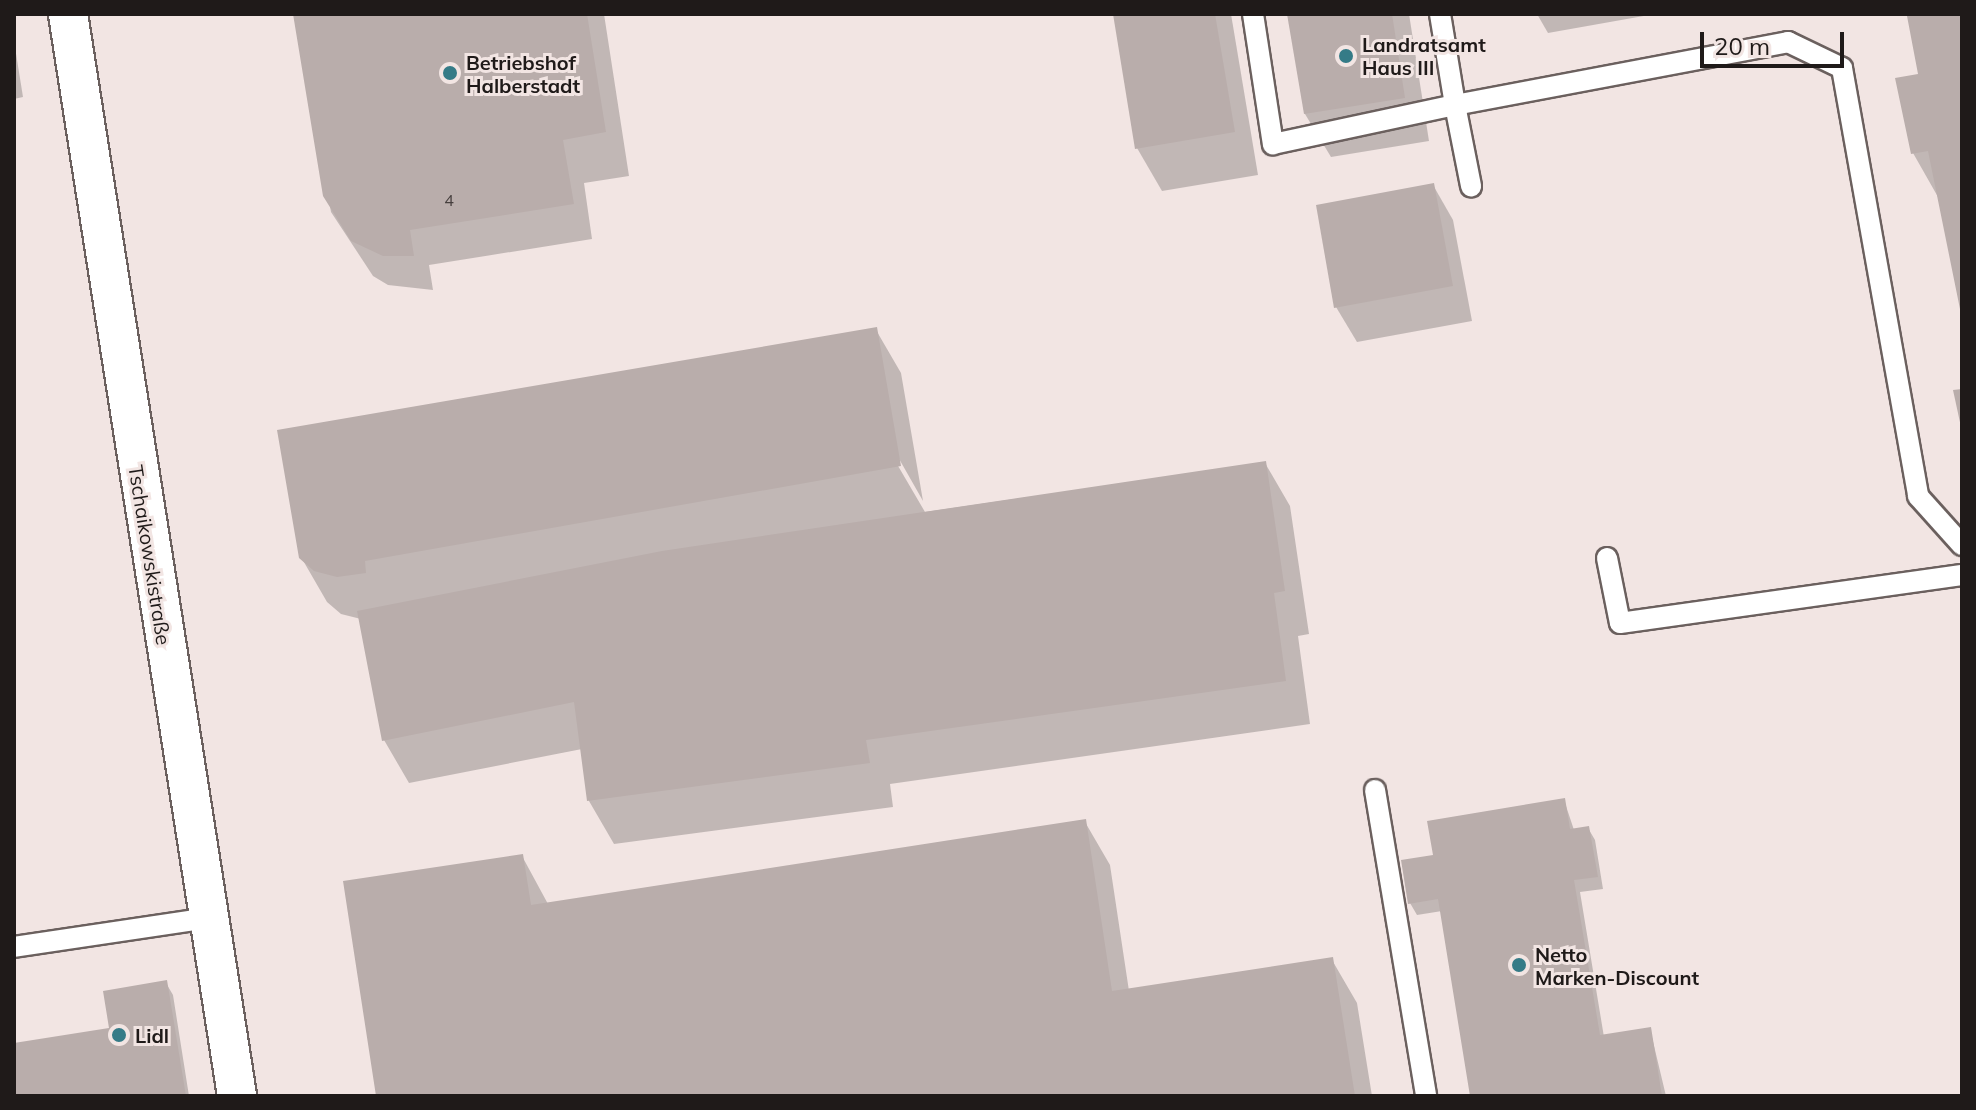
<!DOCTYPE html>
<html>
<head>
<meta charset="utf-8">
<style>
	body { margin:0 }
	#map { position:relative; width:1976px; height:1110px; overflow:hidden; background:#f2e5e3; font-family:Mulish,sans-serif }
	div>[style] { position:absolute }
	.shadow>* { inset:0; background:#0003 }
	.building>* { inset:0; background:#b9adab }
	.roads { filter:drop-shadow(2px 0 #6b605e) drop-shadow(-2px 0 #6b605e) drop-shadow(0 2px #6b605e) drop-shadow(0 -2px #6b605e) }
	.lane>* { height:20px; margin:-10px; padding:0 10px; transform-origin:10px; border-radius:10px; background:#fff }
	.street>* { height:38px; margin:-19px; padding:0 19px; transform-origin:19px; border-radius:19px; background:#fff }
	.dots>* { width:22px; height:22px; translate:-50% -50%; box-sizing:border-box; border:4px solid #f2e5e3; border-radius:50% }
	span { translate:-50% -50%; white-space:nowrap; text-align:center; line-height:1.15; -webkit-text-stroke:6px #f2e5e3; paint-order:stroke }
	.number-label { font-size:16px; color:#463f3e }
	.number-label span { -webkit-text-stroke-width:0 }
	.poi-label { font-size:20px; color:#1f1a19; font-weight:700 }
	.left { translate:0 -50%; text-align:left }
	.street-label { font-size:20px; color:#1f1a19 }
	.frame { position:absolute; inset:0; border:16px solid #1f1a19; pointer-events:none }
	.scale { position:absolute; left:1700px; top:32px; width:144px; height:36px; box-sizing:border-box; border:4px solid #1f1a19; border-top:0; padding-left:10px; font-size:24px; line-height:28px; white-space:nowrap; color:#1f1a19; -webkit-text-stroke:6px #f2e5e3; paint-order:stroke }
</style>
</head>
<body>
<div id="map">
	<div class="shadow">
		<i style="clip-path:polygon(295px 14px,604px 14px,629px 176px,584px 183px,592px 239px,429px 265px,433px 290px,388px 285px,373px 276px,331px 212px)"></i>
		<i style="clip-path:polygon(1115px 14px,1231px 14px,1258px 175px,1162px 191px,1137px 148px)"></i>
		<i style="clip-path:polygon(1289px 14px,1409px 14px,1429px 141px,1331px 157px,1305px 114px)"></i>
		<i style="clip-path:polygon(1537px 14px,1655px 14px,1548px 33px)"></i>
		<i style="clip-path:polygon(1928px 14px,1962px 14px,1962px 311px,1938px 197px,1913px 153px,1921px 76px,1909px 18px)"></i>
		<i style="clip-path:polygon(14px 41px,23px 97px,14px 99px)"></i>
		<i style="clip-path:polygon(1433px 185px,1453px 220px,1472px 321px,1357px 342px,1336px 307px)"></i>
		<i style="clip-path:polygon(876px 330px,901px 373px,923px 501px,898px 457px,894px 459px,925px 512px,1265px 463px,1290px 506px,1309px 634px,1298px 636px,1310px 724px,890px 784px,893px 807px,614px 844px,589px 801px,582px 749px,409px 783px,384px 740px,361px 619px,341px 614px,327px 602px,301px 557px)"></i>
		<i style="clip-path:polygon(1564px 800px,1574px 830px,1588px 828px,1595px 840px,1603px 889px,1580px 892px,1604px 1037px,1650px 1029px,1666px 1096px,1472px 1096px,1442px 911px,1417px 915px,1410px 903px,1435px 856px)"></i>
		<i style="clip-path:polygon(1085px 822px,1110px 865px,1129px 991px,1332px 960px,1357px 1003px,1372px 1096px,378px 1096px,522px 856px,548px 904px)"></i>
		<i style="clip-path:polygon(166px 983px,173px 995px,189px 1096px,14px 1096px,14px 1045px,111px 1029px)"></i>
	</div>
	<div class="building">
		<i style="clip-path:polygon(293px 14px,587px 14px,606px 132px,563px 140px,574px 204px,410px 230px,414px 256px,383px 256px,351px 241px,323px 196px)"></i>
		<i style="clip-path:polygon(1113px 14px,1215px 14px,1235px 132px,1135px 149px)"></i>
		<i style="clip-path:polygon(1287px 14px,1392px 14px,1405px 98px,1304px 114px)"></i>
		<i style="clip-path:polygon(1962px 14px,1962px 314px,1961px 314px,1928px 151px,1911px 154px,1895px 78px,1918px 74px,1907px 16px)"></i>
		<i style="clip-path:polygon(1434px 183px,1453px 286px,1334px 308px,1316px 205px)"></i>
		<i style="clip-path:polygon(877px 327px,901px 466px,365px 561px,366px 573px,337px 577px,314px 571px,299px 558px,277px 430px)"></i>
		<i style="clip-path:polygon(1962px 389px,1962px 427px,1961px 427px,1953px 390px)"></i>
		<i style="clip-path:polygon(1266px 461px,1285px 591px,1274px 593px,1286px 681px,866px 740px,870px 763px,587px 801px,574px 702px,382px 741px,357px 611px,662px 551px)"></i>
		<i style="clip-path:polygon(1565px 798px,1570px 829px,1589px 826px,1598px 877px,1574px 880px,1600px 1035px,1651px 1027px,1662px 1096px,1470px 1096px,1438px 899px,1408px 904px,1401px 860px,1433px 855px,1427px 821px)"></i>
		<i style="clip-path:polygon(1086px 819px,1112px 991px,1333px 957px,1355px 1096px,376px 1096px,343px 881px,523px 854px,531px 905px)"></i>
		<i style="clip-path:polygon(167px 980px,186px 1096px,14px 1096px,14px 1043px,109px 1028px,103px 991px)"></i>
	</div>
	<div class="roads">
		<div class="lane">
			<i style="left:1253px;top:14px;width:132px;rotate:81.3deg"></i>
			<i style="left:1273px;top:144px;width:186px;rotate:-12.1deg"></i>
			<i style="left:1455px;top:105px;width:83px;rotate:78.8deg"></i>
			<i style="left:1440px;top:14px;width:92px;rotate:80.6deg"></i>
			<i style="left:1455px;top:105px;width:339px;rotate:-10.7deg"></i>
			<i style="left:1788px;top:42px;width:60px;rotate:25.7deg"></i>
			<i style="left:1842px;top:68px;width:435px;rotate:79.9deg"></i>
			<i style="left:1918px;top:496px;width:66px;rotate:48.1deg"></i>
			<i style="left:1607px;top:558px;width:66px;rotate:78.7deg"></i>
			<i style="left:1620px;top:623px;width:345px;rotate:-8deg"></i>
			<i style="left:1375px;top:790px;width:310px;rotate:80.5deg"></i>
			<i style="left:14px;top:947px;width:196px;rotate:-8.5deg"></i>
		</div>
		<div class="street">
			<i style="left:68px;top:14px;width:1095px;rotate:81.12deg"></i>
		</div>
	</div>
	<div class="dots">
		<i style="left:1346px;top:56px;background:#357b87"></i>
		<i style="left:450px;top:73px;background:#357b87"></i>
		<i style="left:1519px;top:965px;background:#357b87"></i>
		<i style="left:119px;top:1035px;background:#357b87"></i>
	</div>
	<div class="number-label">
		<span style="left:449px;top:200px">4</span>
	</div>
	<div class="poi-label">
		<span class="left" style="left:1362px;top:56px">Landratsamt<br>Haus III</span>
		<span class="left" style="left:466px;top:74px">Betriebshof<br>Halberstadt</span>
		<span class="left" style="left:1535px;top:966px">Netto<br>Marken-Discount</span>
		<span class="left" style="left:135px;top:1035px">Lidl</span>
	</div>
	<div class="street-label">
		<span style="left:150px;top:555px;rotate:81deg">Tschaikowskistraße</span>
	</div>
	<div class="frame"></div>
	<div class="scale">20 m</div>
</div>
</body>
</html>
